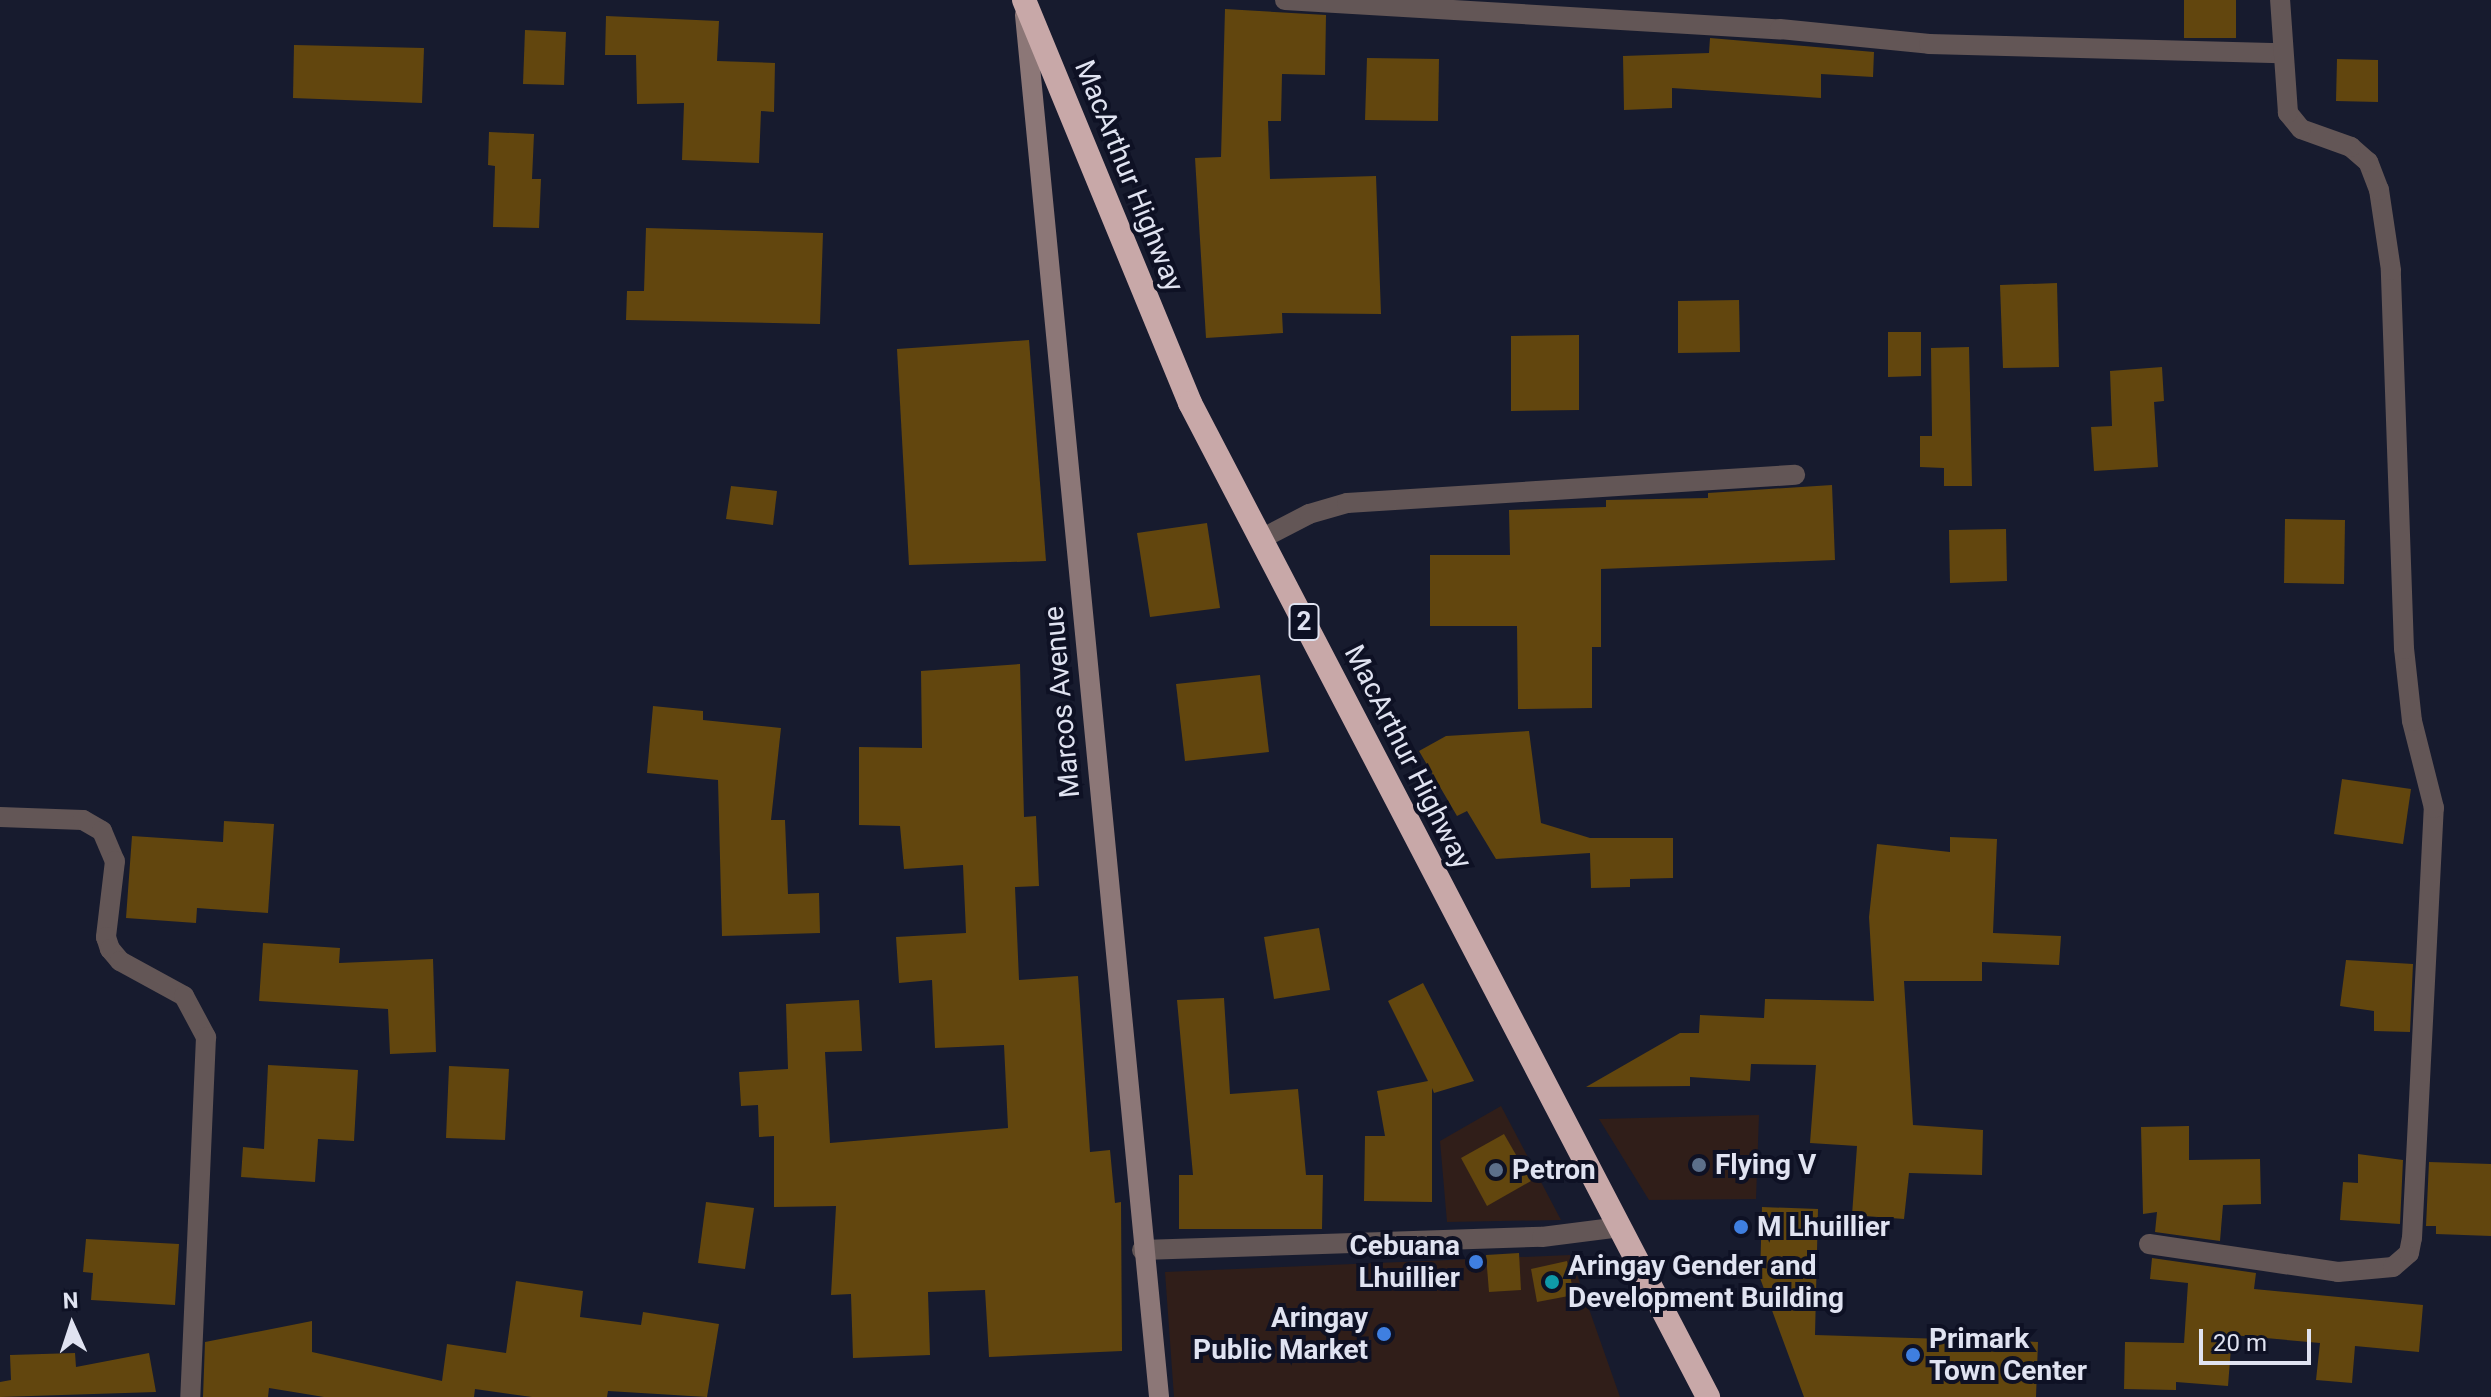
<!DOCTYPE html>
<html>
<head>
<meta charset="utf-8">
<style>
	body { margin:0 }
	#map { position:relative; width:2491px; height:1397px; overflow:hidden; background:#171b2e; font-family:Roboto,sans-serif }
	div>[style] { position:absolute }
	.commercial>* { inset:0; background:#301e19 }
	.building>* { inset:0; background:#62460e }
	.street>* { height:20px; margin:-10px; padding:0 10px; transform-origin:10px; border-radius:10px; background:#635656 }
	.secondary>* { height:20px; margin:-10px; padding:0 10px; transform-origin:10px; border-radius:10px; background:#8c7777 }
	.highway>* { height:24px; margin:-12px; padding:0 12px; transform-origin:12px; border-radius:12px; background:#c8a8a8 }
	.dots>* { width:22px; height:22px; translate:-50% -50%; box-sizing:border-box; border:4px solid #0e1124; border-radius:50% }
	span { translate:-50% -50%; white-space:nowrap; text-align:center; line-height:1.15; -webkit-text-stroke:8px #0e1124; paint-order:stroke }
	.shield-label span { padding:2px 6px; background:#0e1124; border:2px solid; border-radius:6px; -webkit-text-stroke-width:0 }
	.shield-label { font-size:26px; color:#e0e3f1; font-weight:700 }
	.street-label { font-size:28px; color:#e0e3f1 }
	.poi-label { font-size:28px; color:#e0e3f1; font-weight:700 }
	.left { translate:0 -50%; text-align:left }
	.right { translate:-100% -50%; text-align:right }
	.north { position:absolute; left:32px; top:1285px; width:80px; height:80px; -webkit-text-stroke:6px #0e1124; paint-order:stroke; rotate:357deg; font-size:22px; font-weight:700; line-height:32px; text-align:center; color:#e0e3f1 }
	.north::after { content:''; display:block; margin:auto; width:28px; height:36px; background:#e0e3f1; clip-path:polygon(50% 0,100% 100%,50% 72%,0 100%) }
	.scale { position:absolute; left:2199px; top:1329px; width:112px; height:36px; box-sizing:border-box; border:4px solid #e0e3f1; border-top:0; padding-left:10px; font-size:24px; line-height:28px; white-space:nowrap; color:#e0e3f1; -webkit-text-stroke:6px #0e1124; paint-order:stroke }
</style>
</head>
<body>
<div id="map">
	<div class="commercial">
		<i style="clip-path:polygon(1501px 1106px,1561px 1220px,1447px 1222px,1440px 1141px)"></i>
		<i style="clip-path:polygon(1759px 1115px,1756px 1199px,1649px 1200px,1599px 1119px)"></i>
		<i style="clip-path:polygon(1570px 1255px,1620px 1397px,1174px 1397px,1165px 1272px)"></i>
	</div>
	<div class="building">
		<i style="clip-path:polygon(2184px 0,2236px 0,2236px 38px,2184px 38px)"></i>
		<i style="clip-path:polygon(1225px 9px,1326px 15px,1325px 75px,1282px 74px,1281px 121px,1268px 121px,1270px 179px,1376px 176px,1381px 314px,1282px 313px,1283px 333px,1206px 338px,1195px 158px,1221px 157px)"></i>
		<i style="clip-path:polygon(606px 16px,719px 21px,717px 61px,775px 63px,774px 112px,761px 111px,759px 163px,682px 160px,684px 103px,637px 104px,636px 55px,605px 55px)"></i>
		<i style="clip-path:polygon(525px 30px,566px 32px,564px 85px,523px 84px)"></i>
		<i style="clip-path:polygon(1710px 38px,1874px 52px,1873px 77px,1821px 74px,1821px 98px,1672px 88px,1672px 108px,1624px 110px,1623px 56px,1709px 53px)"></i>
		<i style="clip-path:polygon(294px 45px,424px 48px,422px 103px,293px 98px)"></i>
		<i style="clip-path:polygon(1367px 58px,1439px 59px,1438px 121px,1365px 120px)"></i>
		<i style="clip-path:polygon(2337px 59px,2378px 60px,2378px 102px,2336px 101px)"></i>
		<i style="clip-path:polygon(489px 132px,534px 134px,532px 179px,541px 179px,539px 228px,493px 227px,495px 166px,488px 165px)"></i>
		<i style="clip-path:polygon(646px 228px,823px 233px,820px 324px,626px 320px,627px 291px,644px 291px)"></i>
		<i style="clip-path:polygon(2057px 283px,2059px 367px,2003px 368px,2000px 285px)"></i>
		<i style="clip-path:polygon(1739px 300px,1740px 352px,1678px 353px,1678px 301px)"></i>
		<i style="clip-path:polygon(1888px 332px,1921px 332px,1921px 376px,1888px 377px)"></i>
		<i style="clip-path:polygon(1579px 335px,1579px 410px,1511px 411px,1511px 336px)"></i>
		<i style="clip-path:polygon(1029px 340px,1046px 561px,909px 565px,897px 349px)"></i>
		<i style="clip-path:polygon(1969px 347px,1972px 486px,1944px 486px,1944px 468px,1920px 467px,1920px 436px,1932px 436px,1931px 348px)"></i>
		<i style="clip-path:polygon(2162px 367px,2164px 401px,2154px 402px,2158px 467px,2094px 471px,2091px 427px,2112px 426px,2110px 371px)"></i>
		<i style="clip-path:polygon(1832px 485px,1835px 560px,1601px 569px,1601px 647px,1592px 647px,1592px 708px,1518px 709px,1517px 626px,1430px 626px,1430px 555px,1510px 555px,1509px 510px,1606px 507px,1606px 500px,1708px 498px,1708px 493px)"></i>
		<i style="clip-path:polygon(731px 486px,777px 491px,773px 525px,726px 519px)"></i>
		<i style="clip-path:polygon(2285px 519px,2345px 520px,2344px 584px,2284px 583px)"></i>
		<i style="clip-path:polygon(1207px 523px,1220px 608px,1150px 617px,1137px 533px)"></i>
		<i style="clip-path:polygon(2006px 529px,2007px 581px,1950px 583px,1949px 530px)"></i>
		<i style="clip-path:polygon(1020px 664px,1024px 817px,1036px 816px,1039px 886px,1015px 887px,1019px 980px,1078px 976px,1090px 1152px,1110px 1150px,1115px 1203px,1121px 1202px,1122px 1351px,989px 1357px,985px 1290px,928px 1292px,930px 1355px,853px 1358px,851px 1294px,831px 1295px,836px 1206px,774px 1207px,774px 1136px,759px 1137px,758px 1105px,741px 1106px,739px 1072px,788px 1069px,786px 1004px,859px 1000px,862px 1051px,825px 1052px,830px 1143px,1008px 1128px,1004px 1045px,935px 1048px,932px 980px,899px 983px,896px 937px,966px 933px,963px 865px,904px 869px,900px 826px,859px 825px,859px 747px,922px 748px,921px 671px)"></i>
		<i style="clip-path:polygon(1260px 675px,1269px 752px,1185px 761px,1176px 684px)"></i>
		<i style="clip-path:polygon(653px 706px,703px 711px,703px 720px,781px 728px,771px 820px,785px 820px,788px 894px,819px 893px,820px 933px,722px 936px,718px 780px,647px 773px)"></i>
		<i style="clip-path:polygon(1529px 731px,1541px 823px,1590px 838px,1673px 838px,1673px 878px,1630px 879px,1630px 887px,1591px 888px,1590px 853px,1496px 859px,1467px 811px,1457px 816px,1419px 751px,1446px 736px)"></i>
		<i style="clip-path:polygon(2342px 779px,2411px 789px,2403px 844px,2334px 834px)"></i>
		<i style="clip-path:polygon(224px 821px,274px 824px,268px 913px,197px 908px,196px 923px,126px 918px,132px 836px,223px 842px)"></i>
		<i style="clip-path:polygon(1950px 837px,1997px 839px,1993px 933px,2061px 936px,2059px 965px,1982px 962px,1982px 981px,1904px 981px,1913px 1125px,1983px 1130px,1982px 1175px,1909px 1173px,1904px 1219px,1852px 1215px,1857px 1146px,1810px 1143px,1816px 1065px,1751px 1064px,1750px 1081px,1690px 1077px,1690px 1086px,1586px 1087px,1680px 1033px,1699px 1033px,1700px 1015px,1764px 1018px,1765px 999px,1874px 1001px,1869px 917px,1877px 844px,1950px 852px)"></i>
		<i style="clip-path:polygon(1319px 928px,1330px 990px,1274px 999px,1264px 937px)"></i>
		<i style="clip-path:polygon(263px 943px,340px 948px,339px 963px,433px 959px,436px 1052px,390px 1054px,388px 1009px,259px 1001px)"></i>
		<i style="clip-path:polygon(2346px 960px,2413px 964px,2410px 1032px,2374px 1031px,2374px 1011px,2340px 1006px)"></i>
		<i style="clip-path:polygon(1423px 983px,1474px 1081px,1434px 1093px,1432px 1088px,1432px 1202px,1364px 1201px,1365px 1136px,1385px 1136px,1377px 1091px,1428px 1081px,1388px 1001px)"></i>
		<i style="clip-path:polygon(1224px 998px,1230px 1094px,1298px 1089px,1306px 1175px,1323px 1175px,1322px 1229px,1179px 1229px,1179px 1175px,1193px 1175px,1177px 1000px)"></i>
		<i style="clip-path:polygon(268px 1065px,358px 1070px,354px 1141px,318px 1139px,315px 1182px,241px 1177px,243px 1147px,264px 1149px)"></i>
		<i style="clip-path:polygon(449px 1066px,509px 1069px,505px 1140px,446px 1138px)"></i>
		<i style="clip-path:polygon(2189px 1126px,2189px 1160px,2260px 1159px,2261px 1204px,2223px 1205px,2220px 1241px,2155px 1232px,2157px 1212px,2143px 1214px,2141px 1127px)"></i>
		<i style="clip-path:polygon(1504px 1134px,1531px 1181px,1487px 1206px,1461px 1158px)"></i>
		<i style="clip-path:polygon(2358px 1154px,2403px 1160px,2400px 1224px,2340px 1220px,2343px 1182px,2358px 1183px)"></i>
		<i style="clip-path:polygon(2429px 1162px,2491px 1164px,2491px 1236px,2436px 1234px,2436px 1226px,2426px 1226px)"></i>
		<i style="clip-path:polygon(706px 1202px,754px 1208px,745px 1269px,698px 1263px)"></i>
		<i style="clip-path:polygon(1762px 1207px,1818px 1209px,1815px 1335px,2038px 1342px,2036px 1397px,1804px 1397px,1760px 1278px)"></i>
		<i style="clip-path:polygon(86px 1239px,179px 1244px,175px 1305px,91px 1300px,93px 1273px,83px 1272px)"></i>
		<i style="clip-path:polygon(1519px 1253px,1521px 1290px,1489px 1292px,1486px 1255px)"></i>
		<i style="clip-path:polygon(2152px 1258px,2256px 1273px,2254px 1289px,2423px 1305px,2419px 1352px,2355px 1346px,2352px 1383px,2316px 1380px,2320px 1343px,2232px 1335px,2228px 1386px,2176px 1382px,2176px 1390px,2124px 1389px,2125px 1342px,2184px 1343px,2188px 1283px,2150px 1279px)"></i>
		<i style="clip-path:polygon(1567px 1261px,1574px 1295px,1537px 1302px,1531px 1269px)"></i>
		<i style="clip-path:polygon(516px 1281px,583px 1291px,580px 1317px,641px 1325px,643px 1312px,719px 1324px,707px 1397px,608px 1391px,607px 1397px,532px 1397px,475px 1389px,474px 1397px,324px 1397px,269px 1388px,268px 1397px,203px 1397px,205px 1342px,312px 1321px,312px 1352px,442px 1381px,447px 1344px,506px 1353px)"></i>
		<i style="clip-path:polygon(75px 1353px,76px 1367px,149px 1353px,156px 1392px,0 1397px,0 1382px,11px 1380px,10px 1355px)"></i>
	</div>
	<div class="street">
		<i style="left:1285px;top:0;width:496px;rotate:3.4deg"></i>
		<i style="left:1780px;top:29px;width:150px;rotate:5.7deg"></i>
		<i style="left:1929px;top:44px;width:352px;rotate:1.5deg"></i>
		<i style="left:1261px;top:539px;width:54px;rotate:-27.5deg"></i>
		<i style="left:1309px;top:514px;width:40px;rotate:-16deg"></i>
		<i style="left:1347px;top:503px;width:449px;rotate:-3.6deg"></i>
		<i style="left:0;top:817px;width:83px;rotate:2.1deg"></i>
		<i style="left:83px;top:820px;width:22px;rotate:30deg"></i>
		<i style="left:102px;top:831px;width:33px;rotate:67deg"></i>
		<i style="left:115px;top:861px;width:77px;rotate:96.8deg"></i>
		<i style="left:106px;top:937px;width:13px;rotate:72deg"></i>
		<i style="left:110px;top:949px;width:16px;rotate:50deg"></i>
		<i style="left:120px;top:961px;width:73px;rotate:28.7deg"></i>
		<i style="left:184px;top:996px;width:47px;rotate:61.8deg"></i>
		<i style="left:206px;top:1037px;width:360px;rotate:92.5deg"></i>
		<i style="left:2149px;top:1244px;width:191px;rotate:8.4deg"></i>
		<i style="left:2338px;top:1272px;width:55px;rotate:-5.2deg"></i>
		<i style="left:2393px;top:1267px;width:21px;rotate:-41deg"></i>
		<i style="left:2409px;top:1253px;width:15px;rotate:-79deg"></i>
		<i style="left:2412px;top:1238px;width:431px;rotate:-87.1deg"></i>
		<i style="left:2434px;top:808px;width:90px;rotate:-104.2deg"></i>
		<i style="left:2412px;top:721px;width:72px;rotate:-96.3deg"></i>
		<i style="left:2404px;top:649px;width:379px;rotate:-92deg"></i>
		<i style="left:2391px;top:270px;width:81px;rotate:-98.5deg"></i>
		<i style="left:2379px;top:190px;width:30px;rotate:-111deg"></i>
		<i style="left:2368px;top:162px;width:23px;rotate:-139deg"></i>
		<i style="left:2351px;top:147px;width:53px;rotate:-160.2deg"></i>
		<i style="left:2301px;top:129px;width:21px;rotate:-129deg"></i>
		<i style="left:2288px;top:113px;width:113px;rotate:-94deg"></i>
		<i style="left:1142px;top:1250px;width:400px;rotate:-1.9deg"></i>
		<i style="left:1542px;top:1237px;width:79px;rotate:-7.3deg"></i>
	</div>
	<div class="secondary">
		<i style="left:1025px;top:15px;width:1388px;rotate:84.46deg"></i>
	</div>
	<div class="highway">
		<i style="left:1024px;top:0;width:436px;rotate:67.6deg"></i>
		<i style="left:1190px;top:403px;width:1121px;rotate:62.47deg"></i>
	</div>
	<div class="dots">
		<i style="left:1699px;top:1165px;background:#5c6f8a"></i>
		<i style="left:1496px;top:1170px;background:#5c6f8a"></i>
		<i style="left:1741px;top:1227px;background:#3f7fe0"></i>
		<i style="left:1476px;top:1262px;background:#3f7fe0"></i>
		<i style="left:1552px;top:1282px;background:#0f9aa8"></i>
		<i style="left:1384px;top:1334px;background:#3f7fe0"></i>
		<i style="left:1913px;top:1355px;background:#3f7fe0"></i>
	</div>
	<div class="shield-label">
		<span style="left:1304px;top:622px">2</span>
	</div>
	<div class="street-label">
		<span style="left:1129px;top:176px;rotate:68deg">MacArthur Highway</span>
		<span style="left:1062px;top:702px;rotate:-95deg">Marcos Avenue</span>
		<span style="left:1408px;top:757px;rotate:63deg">MacArthur Highway</span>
	</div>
	<div class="poi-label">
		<span class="left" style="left:1715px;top:1165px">Flying V</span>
		<span class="left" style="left:1512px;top:1170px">Petron</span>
		<span class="left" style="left:1757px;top:1227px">M Lhuillier</span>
		<span class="right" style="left:1460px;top:1262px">Cebuana<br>Lhuillier</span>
		<span class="left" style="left:1568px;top:1282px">Aringay Gender and<br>Development Building</span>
		<span class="right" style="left:1368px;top:1334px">Aringay<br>Public Market</span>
		<span class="left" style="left:1929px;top:1355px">Primark<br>Town Center</span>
	</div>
	<div class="north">N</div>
	<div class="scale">20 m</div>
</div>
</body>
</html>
